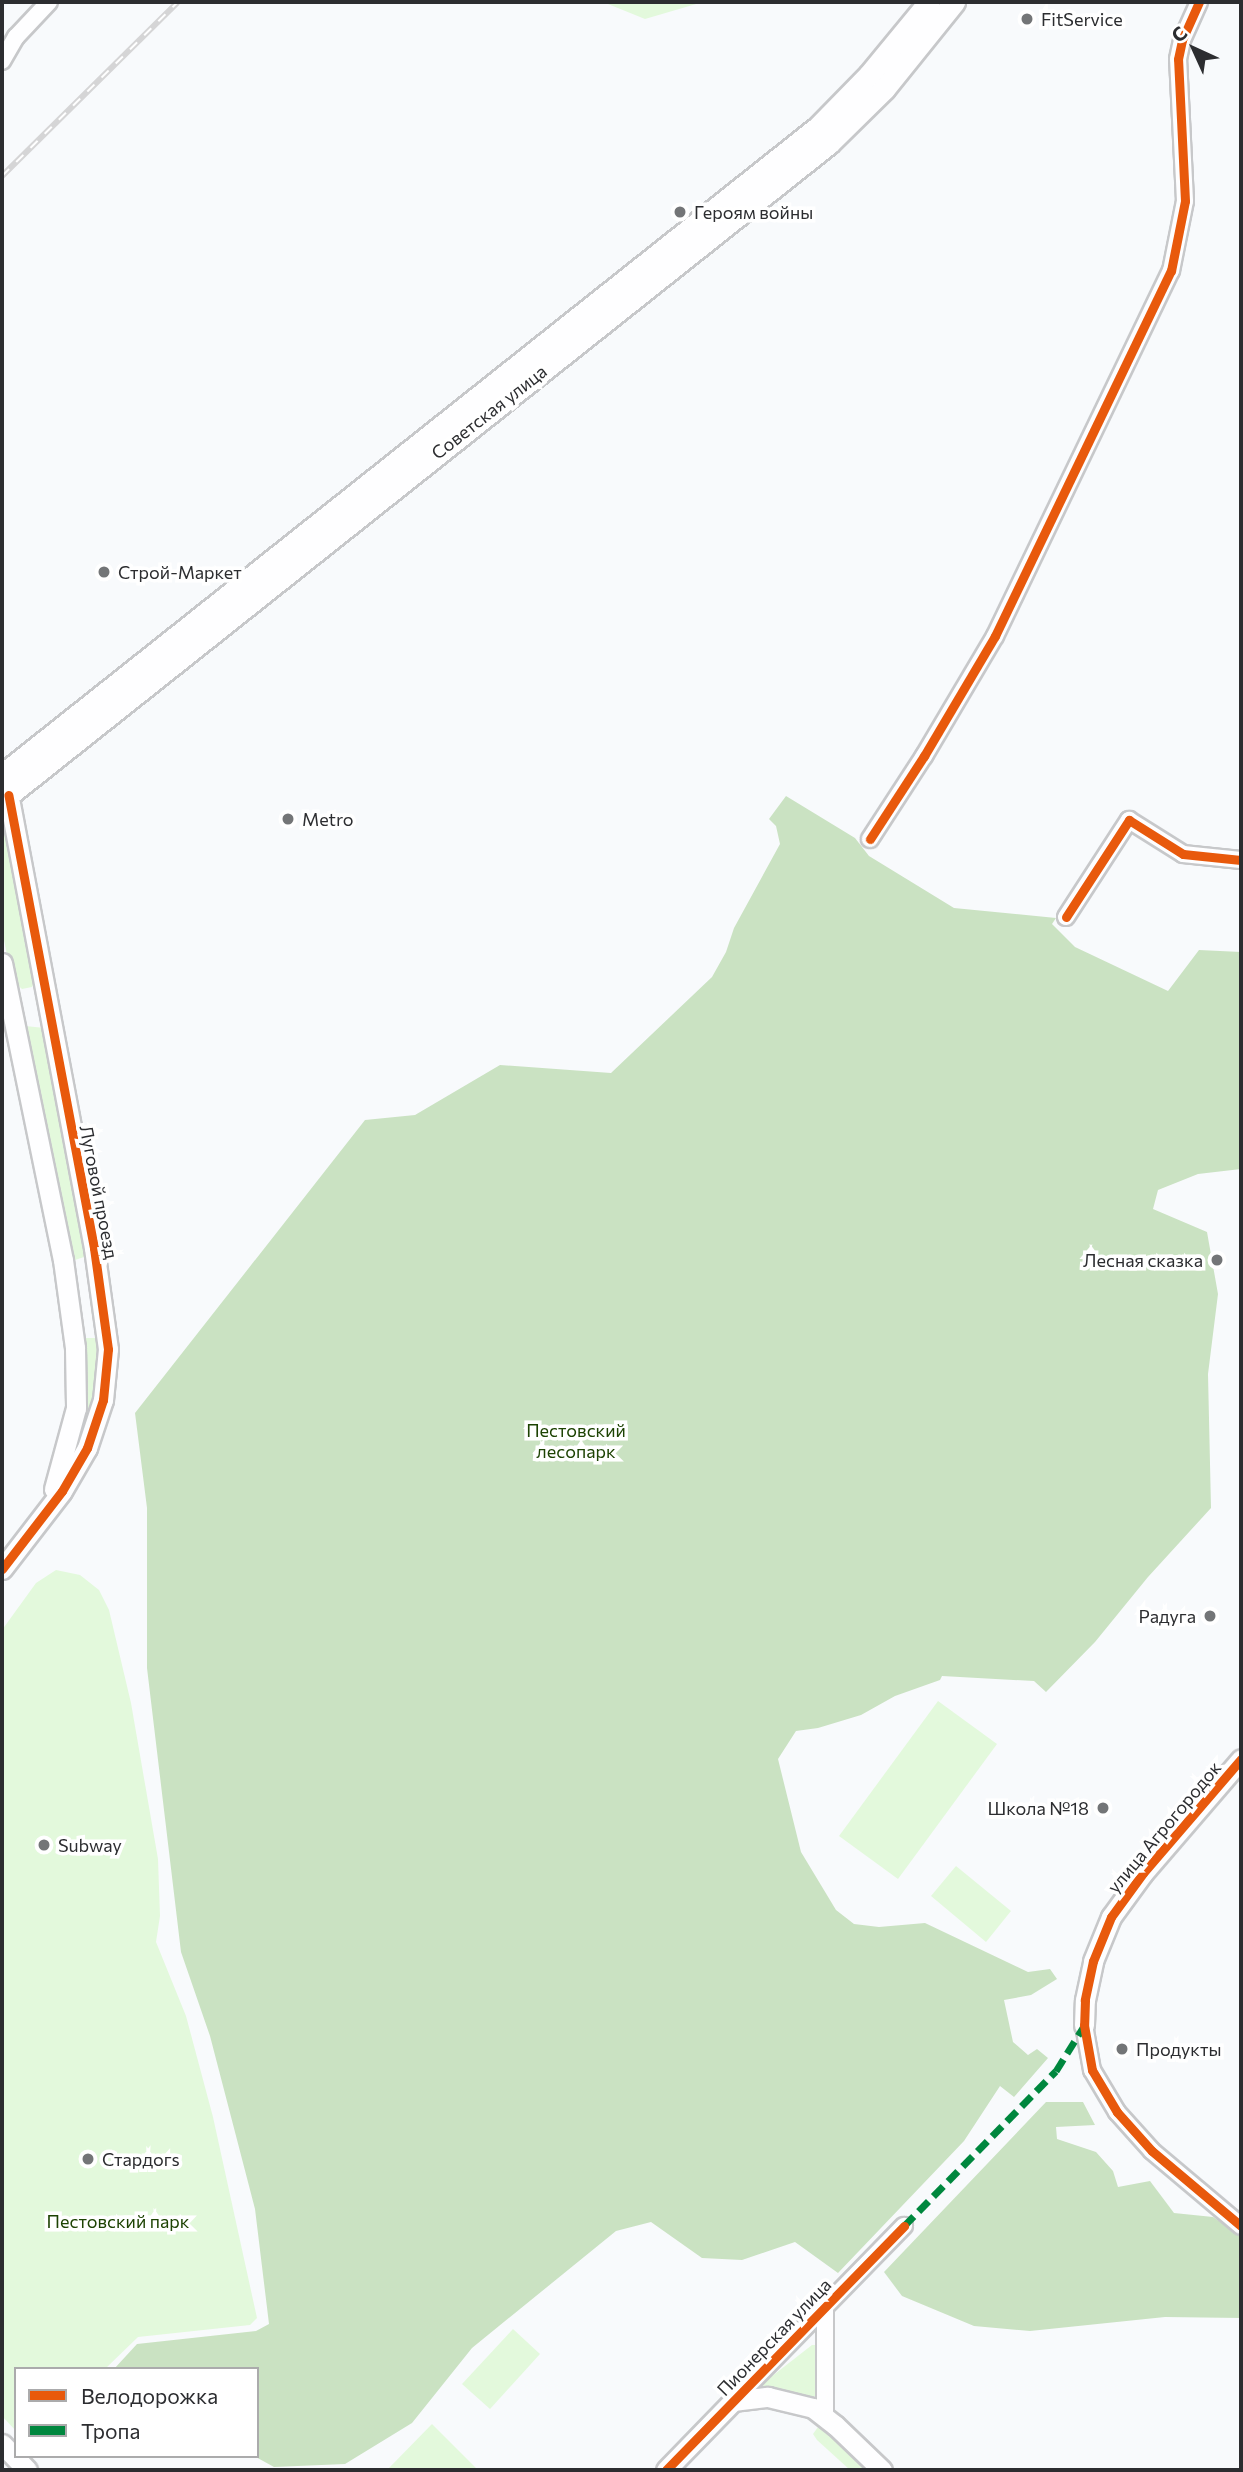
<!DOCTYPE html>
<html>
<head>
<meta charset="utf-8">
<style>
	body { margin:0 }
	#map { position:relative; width:1243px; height:2472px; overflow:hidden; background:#f8fafc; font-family:Commissioner,sans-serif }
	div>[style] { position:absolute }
	.green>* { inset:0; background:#e3f9dc }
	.forest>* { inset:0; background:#cae2c2 }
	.roads { filter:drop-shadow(2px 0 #c7c8ca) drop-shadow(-2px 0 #c7c8ca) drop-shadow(0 2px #c7c8ca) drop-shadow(0 -2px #c7c8ca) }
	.minor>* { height:16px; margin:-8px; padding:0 8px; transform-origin:8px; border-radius:8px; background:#fefeff }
	.tertiary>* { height:19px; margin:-9.5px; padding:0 9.5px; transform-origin:9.5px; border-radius:9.5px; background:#fefeff }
	.secondary>* { height:21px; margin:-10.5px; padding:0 10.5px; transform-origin:10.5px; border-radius:10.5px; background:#fefeff }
	.rail>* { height:6px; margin-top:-3px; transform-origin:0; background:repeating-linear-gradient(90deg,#fff 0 10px,#d5d5d6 0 20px); box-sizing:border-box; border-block:2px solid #d5d5d6 }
	.quiet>* { height:7px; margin-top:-3.5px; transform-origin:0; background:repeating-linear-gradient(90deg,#00873e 0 14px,transparent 0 21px) }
	.cycleway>* { height:9px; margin:-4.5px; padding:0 4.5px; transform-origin:4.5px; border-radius:4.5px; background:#e8590c }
	.dots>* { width:19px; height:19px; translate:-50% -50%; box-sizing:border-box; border:4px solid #fff; border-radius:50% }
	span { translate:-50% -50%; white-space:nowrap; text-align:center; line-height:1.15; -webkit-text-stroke:7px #fff; paint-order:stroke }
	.poi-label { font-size:18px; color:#2c2d30 }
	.left { translate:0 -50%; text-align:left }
	.right { translate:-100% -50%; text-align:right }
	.street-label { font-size:18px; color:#2c2d30 }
	.park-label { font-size:18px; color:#1d4303 }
	.frame { position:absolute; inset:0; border:4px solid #2c2d30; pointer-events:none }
	.legend { position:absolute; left:14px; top:2367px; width:245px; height:91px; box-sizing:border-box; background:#fff; border:2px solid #ababac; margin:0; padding:9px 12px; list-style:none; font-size:21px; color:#2c2d30 }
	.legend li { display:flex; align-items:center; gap:14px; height:35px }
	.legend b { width:35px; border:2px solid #ababac }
	.north { position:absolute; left:1159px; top:14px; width:70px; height:70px; -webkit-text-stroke:5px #fff; paint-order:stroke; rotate:315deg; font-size:19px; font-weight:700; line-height:28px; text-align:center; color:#2c2d30 }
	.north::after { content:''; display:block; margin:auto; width:24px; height:32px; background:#2c2d30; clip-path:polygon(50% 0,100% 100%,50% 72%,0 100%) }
</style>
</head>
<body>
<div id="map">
	<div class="green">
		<i style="clip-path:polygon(603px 2px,703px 2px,645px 19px)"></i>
		<i style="clip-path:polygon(2px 808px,36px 978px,32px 987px,22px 989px,12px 980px,2px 930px)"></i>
		<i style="clip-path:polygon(25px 1026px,45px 1028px,90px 1255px,69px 1262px)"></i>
		<i style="clip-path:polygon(81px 1338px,103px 1338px,91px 1427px,71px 1458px)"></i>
		<i style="clip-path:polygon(56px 1570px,80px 1575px,99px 1590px,109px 1610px,131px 1703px,158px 1859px,160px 1916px,156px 1942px,186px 2016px,213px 2117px,257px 2318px,250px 2325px,138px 2337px,105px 2369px,16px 2369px,16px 2431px,2px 2416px,2px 1630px,36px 1583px)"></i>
		<i style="clip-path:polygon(938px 1701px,997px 1744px,898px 1879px,839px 1836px)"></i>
		<i style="clip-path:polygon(956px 1866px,1011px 1911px,986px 1942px,931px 1896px)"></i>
		<i style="clip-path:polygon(513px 2329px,540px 2354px,490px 2409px,462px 2384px)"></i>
		<i style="clip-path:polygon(812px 2345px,818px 2345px,817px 2396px,810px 2398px,787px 2391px,763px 2390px,762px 2384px)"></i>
		<i style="clip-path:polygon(432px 2424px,478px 2470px,387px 2470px)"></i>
		<i style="clip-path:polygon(826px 2425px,871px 2470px,850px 2470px,817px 2440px,813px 2434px,818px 2427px)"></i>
	</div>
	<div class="forest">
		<i style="clip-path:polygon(786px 796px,855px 838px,869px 856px,954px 908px,1056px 918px,1052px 924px,1075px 947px,1168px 991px,1199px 950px,1241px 952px,1241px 1169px,1198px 1174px,1158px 1190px,1153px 1209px,1207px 1232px,1218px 1294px,1208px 1374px,1211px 1508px,1148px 1577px,1095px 1642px,1046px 1692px,1034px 1681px,942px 1676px,940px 1680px,895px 1696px,861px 1715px,818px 1728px,796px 1731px,778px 1759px,801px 1852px,836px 1910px,854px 1924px,879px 1927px,925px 1923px,1028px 1972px,1050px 1969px,1057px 1979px,1031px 1995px,1004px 2000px,1013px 2042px,1028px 2055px,1037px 2049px,1048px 2058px,1014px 2097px,1000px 2086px,964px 2141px,838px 2273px,795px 2242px,742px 2260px,702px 2258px,651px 2222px,616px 2231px,472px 2348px,412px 2423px,345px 2464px,274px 2467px,254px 2456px,257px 2456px,257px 2369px,114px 2369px,137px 2344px,256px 2331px,269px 2324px,255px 2209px,210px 2036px,181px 1952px,147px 1668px,147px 1508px,135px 1413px,365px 1120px,415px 1115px,500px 1065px,611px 1073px,712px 977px,726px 952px,734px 928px,780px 844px,776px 826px,769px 819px)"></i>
		<i style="clip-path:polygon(1046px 2102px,1083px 2102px,1095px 2125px,1056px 2127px,1057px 2139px,1096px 2152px,1113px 2171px,1118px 2187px,1150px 2181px,1174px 2213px,1213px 2217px,1241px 2236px,1241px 2318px,1165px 2317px,1030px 2331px,974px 2326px,902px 2296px,884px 2272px)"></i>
	</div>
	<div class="roads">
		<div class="minor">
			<i style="left:2px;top:61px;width:28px;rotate:-60deg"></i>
			<i style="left:16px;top:37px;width:48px;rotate:-46.7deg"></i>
			<i style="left:870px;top:839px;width:99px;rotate:-57deg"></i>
			<i style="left:924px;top:756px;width:139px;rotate:-59.4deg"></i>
			<i style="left:995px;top:636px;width:405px;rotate:-64.3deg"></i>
			<i style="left:1171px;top:271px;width:71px;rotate:-78.7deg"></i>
			<i style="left:1185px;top:201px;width:142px;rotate:-92.8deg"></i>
			<i style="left:1178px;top:59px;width:19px;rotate:-78deg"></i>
			<i style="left:1182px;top:40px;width:42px;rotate:-65.9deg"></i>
			<i style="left:1066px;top:917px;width:116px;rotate:-57deg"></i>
			<i style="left:1129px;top:820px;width:64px;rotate:32.2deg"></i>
			<i style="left:1183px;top:854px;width:58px;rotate:5.9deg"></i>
			<i style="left:1084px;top:2025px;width:46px;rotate:79.9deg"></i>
			<i style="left:1092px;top:2070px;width:49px;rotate:59.2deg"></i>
			<i style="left:1117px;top:2112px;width:52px;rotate:48.1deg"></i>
			<i style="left:1152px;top:2151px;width:116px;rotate:40.1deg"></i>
			<i style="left:825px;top:2308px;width:108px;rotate:90deg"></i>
			<i style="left:733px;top:2401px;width:245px;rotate:-45.7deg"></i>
		</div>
		<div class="tertiary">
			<i style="left:2px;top:963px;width:303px;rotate:78.4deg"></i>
			<i style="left:63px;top:1260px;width:89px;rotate:82.2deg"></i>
			<i style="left:75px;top:1348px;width:60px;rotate:89deg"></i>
			<i style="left:76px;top:1408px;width:84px;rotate:105.2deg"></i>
			<i style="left:2px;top:1569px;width:98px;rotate:-52.4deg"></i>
			<i style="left:62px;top:1491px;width:50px;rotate:-59.8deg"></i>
			<i style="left:87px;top:1448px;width:51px;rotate:-71.6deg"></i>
			<i style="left:103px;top:1400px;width:51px;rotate:-84.4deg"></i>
			<i style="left:108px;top:1349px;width:102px;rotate:-97.9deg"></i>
			<i style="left:94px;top:1248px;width:461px;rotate:-100.7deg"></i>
			<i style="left:1084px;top:2025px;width:25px;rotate:-88deg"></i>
			<i style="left:1085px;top:2000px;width:40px;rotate:-78deg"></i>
			<i style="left:1093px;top:1961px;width:48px;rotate:-67.8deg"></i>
			<i style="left:1111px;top:1917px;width:54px;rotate:-54deg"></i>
			<i style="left:1143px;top:1873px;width:150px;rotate:-49.3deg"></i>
			<i style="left:2px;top:2444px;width:36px;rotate:46deg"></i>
			<i style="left:666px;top:2470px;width:96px;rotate:-45.8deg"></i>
			<i style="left:733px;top:2401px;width:35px;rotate:-7deg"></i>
			<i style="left:768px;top:2397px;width:46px;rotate:13.7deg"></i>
			<i style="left:813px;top:2408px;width:28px;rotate:38deg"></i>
			<i style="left:835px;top:2425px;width:65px;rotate:43.8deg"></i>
		</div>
		<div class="secondary">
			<i style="left:2px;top:775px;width:1042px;rotate:-38.45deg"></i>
			<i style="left:818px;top:127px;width:73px;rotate:-45.6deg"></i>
			<i style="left:869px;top:75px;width:94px;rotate:-50.6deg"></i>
			<i style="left:2px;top:800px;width:1056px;rotate:-38.46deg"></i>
			<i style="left:829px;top:143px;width:77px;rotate:-44.5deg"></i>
			<i style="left:884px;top:89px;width:112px;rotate:-51.2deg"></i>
		</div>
	</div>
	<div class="rail">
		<i style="left:2px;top:176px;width:247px;rotate:-44.7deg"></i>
	</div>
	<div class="quiet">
		<i style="left:904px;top:2226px;width:217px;rotate:-45.6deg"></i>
		<i style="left:1056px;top:2071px;width:53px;rotate:-58.1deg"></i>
	</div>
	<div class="cycleway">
		<i style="left:870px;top:839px;width:99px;rotate:-57deg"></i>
		<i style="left:924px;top:756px;width:139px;rotate:-59.4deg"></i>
		<i style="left:995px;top:636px;width:405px;rotate:-64.3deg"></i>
		<i style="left:1171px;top:271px;width:71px;rotate:-78.7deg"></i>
		<i style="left:1185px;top:201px;width:142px;rotate:-92.8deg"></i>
		<i style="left:1178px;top:59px;width:19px;rotate:-78deg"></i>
		<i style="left:1182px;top:40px;width:42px;rotate:-65.9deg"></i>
		<i style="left:1066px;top:917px;width:116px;rotate:-57deg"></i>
		<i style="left:1129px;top:820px;width:64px;rotate:32.2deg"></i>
		<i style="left:1183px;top:854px;width:58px;rotate:5.9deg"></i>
		<i style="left:2px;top:1569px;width:98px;rotate:-52.4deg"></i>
		<i style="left:62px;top:1491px;width:50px;rotate:-59.8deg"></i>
		<i style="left:87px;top:1448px;width:51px;rotate:-71.6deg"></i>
		<i style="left:103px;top:1400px;width:51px;rotate:-84.4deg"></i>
		<i style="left:108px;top:1349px;width:102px;rotate:-97.9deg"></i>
		<i style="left:94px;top:1248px;width:461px;rotate:-100.7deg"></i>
		<i style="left:1241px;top:1759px;width:150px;rotate:130.7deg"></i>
		<i style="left:1143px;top:1873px;width:54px;rotate:126deg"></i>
		<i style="left:1111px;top:1917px;width:48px;rotate:112.2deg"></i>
		<i style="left:1093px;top:1961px;width:40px;rotate:102deg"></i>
		<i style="left:1085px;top:2000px;width:25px;rotate:92deg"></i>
		<i style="left:1084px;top:2025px;width:46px;rotate:79.9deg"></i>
		<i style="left:1092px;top:2070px;width:49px;rotate:59.2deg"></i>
		<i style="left:1117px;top:2112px;width:52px;rotate:48.1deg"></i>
		<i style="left:1152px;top:2151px;width:116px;rotate:40.1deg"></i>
		<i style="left:666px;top:2470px;width:341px;rotate:-45.7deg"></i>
	</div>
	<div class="dots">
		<i style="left:1027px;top:19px;background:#737577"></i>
		<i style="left:680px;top:212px;background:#737577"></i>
		<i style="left:104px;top:572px;background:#737577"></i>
		<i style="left:288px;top:819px;background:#737577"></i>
		<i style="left:1217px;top:1260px;background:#737577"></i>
		<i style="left:1210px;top:1616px;background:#737577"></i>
		<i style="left:1103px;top:1808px;background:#737577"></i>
		<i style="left:44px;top:1845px;background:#737577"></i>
		<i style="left:1122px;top:2049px;background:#737577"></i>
		<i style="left:88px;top:2159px;background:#737577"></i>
	</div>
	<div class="poi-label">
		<span class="left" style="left:1041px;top:19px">FitService</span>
		<span class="left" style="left:694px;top:212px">Героям войны</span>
		<span class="left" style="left:118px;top:572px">Строй-Маркет</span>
		<span class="left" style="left:302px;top:819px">Metro</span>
		<span class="right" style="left:1203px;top:1260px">Лесная сказка</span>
		<span class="right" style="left:1196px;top:1616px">Радуга</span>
		<span class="right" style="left:1089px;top:1808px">Школа №18</span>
		<span class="left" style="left:58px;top:1845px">Subway</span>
		<span class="left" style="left:1136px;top:2049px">Продукты</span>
		<span class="left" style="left:102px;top:2159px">Стардогs</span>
	</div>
	<div class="street-label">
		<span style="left:489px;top:412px;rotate:-38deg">Советская улица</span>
		<span style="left:99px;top:1192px;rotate:79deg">Луговой проезд</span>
		<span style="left:1164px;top:1827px;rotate:-50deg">улица Агрогородок</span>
		<span style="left:774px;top:2337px;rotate:-46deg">Пионерская улица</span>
	</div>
	<div class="park-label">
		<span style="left:576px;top:1441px">Пестовский<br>лесопарк</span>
		<span style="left:118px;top:2221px">Пестовский парк</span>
	</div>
	<div class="frame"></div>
	<ul class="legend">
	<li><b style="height:9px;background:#e8590c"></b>Велодорожка</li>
	<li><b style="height:9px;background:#00873e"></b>Тропа</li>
	</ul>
	<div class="north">С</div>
</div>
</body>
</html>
